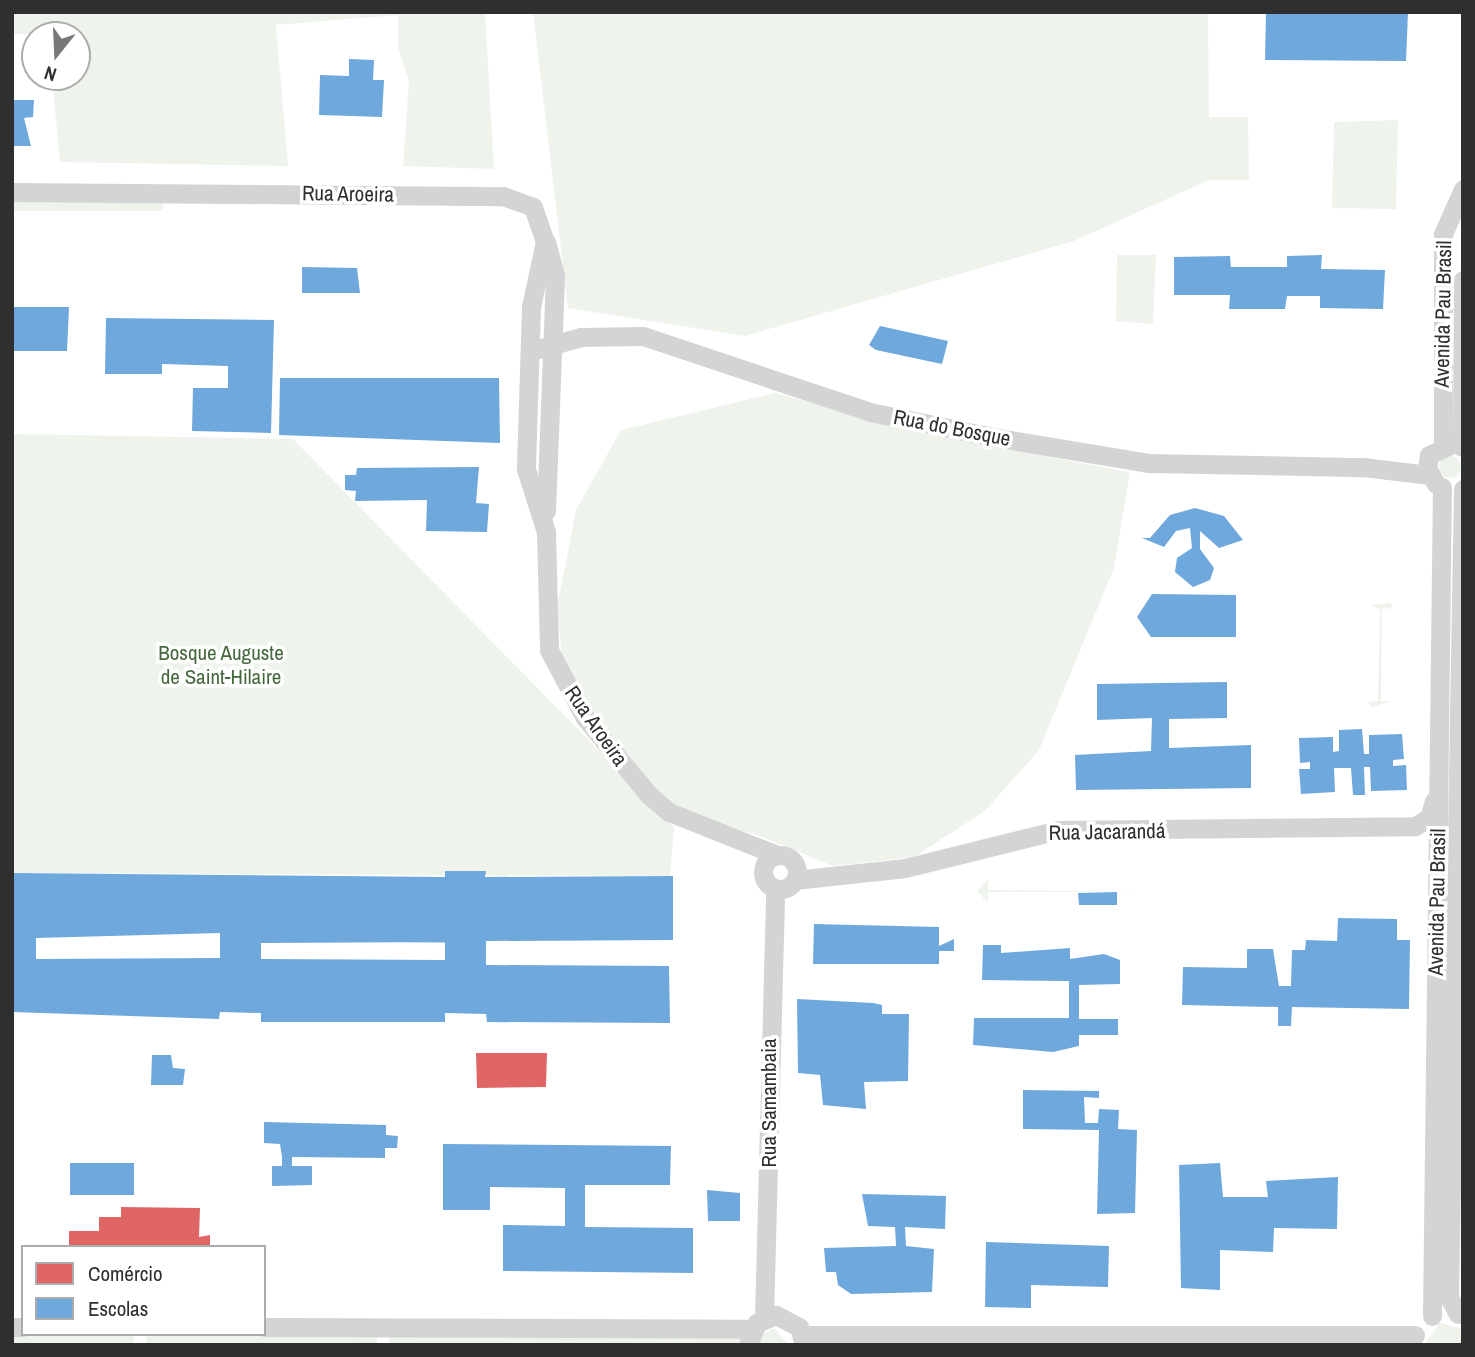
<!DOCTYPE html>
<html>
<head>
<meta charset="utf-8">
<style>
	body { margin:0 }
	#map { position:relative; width:1475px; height:1357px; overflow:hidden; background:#fff; font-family:"Archivo Narrow",sans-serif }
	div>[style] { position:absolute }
	.green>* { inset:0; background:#eef4ec }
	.round { border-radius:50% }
	.shops>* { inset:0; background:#e06666 }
	.schools>* { inset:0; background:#6fa8dc }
	.tertiary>* { height:19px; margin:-9.5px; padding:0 9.5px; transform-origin:9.5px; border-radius:9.5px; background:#d4d4d4 }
	.tertiary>.ring { margin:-9.5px; padding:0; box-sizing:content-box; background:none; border:19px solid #d4d4d4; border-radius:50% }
	span { translate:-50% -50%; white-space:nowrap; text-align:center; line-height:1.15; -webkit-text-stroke:7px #fff; paint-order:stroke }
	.street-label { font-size:21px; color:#2f2f2f }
	.park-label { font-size:21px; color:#45693d }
	.frame { position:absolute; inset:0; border:14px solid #2f2f2f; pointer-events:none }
	.legend { position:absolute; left:21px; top:1245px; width:245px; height:91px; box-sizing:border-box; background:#fff; border:2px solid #acacac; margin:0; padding:9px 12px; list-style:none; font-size:21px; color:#2f2f2f }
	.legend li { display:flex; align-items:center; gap:14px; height:35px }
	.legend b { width:35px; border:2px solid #acacac }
	.north { position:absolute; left:21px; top:21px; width:70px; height:70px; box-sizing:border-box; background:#fff; border:2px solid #acacac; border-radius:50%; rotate:198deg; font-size:19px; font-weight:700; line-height:28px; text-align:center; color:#2f2f2f }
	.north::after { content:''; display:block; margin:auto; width:24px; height:32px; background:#787878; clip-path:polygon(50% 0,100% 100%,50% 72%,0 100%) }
</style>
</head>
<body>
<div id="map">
	<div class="green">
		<i style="clip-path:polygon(12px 12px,485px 12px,494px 169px,403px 166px,409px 81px,398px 48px,398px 15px,276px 25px,288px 166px,60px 162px,52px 77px,77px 77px,77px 35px,12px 34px)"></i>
		<i style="clip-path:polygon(533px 12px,1208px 12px,1209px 117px,1248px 117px,1249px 180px,1209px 180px,1074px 241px,745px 336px,568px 308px)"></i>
		<i style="clip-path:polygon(1398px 120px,1396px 209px,1332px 208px,1334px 122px)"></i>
		<i style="clip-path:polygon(12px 199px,163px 201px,163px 211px,12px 211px)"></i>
		<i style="clip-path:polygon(1117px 255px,1156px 255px,1153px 324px,1116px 321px)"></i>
		<i style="clip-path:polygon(776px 393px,925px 434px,1130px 472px,1114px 568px,1039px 750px,985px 811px,914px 857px,833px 866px,757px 835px,678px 815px,565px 682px,557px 608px,576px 510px,621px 430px)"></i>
		<i style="clip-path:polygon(12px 434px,293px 439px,674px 827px,670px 876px,12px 873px)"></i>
		<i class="round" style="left:1439px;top:456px;width:22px;height:22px"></i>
		<i style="clip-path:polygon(1391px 603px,1392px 608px,1382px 609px,1381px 701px,1391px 701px,1371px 707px,1368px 702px,1378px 701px,1380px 609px,1370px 605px)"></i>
		<i style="clip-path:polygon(988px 879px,988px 890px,1146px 892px,988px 892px,988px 903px,977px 891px)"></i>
		<i style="clip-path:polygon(1440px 1323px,1460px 1328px,1463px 1345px,1424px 1345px)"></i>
		<i style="clip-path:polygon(774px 1328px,790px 1345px,758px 1345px,761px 1335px)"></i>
		<i style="clip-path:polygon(12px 1334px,134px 1336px,133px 1345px,12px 1344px)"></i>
		<i style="clip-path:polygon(146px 1334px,377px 1334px,377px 1345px,147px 1345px)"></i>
		<i style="clip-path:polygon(389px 1335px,741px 1335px,743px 1345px,389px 1345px)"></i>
	</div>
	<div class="shops">
		<i style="clip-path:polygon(476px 1053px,547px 1053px,546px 1087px,477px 1088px)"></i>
		<i style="clip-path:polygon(121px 1207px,200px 1208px,199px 1237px,210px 1235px,210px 1247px,69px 1247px,69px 1231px,99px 1231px,99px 1217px,121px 1217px)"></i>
	</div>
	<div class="schools">
		<i style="clip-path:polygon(1266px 12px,1408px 12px,1406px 61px,1265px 60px)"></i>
		<i style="clip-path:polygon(349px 59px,374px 60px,373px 80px,384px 80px,382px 117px,319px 115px,320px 75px,349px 76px)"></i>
		<i style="clip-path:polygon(12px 100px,34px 100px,33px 117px,24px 118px,31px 146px,12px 146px)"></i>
		<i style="clip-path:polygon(1322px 255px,1321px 269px,1385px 270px,1383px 309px,1320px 308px,1320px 296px,1287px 296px,1285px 309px,1229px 309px,1230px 295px,1174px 295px,1174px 257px,1230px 256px,1231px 267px,1287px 267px,1287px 256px)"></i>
		<i style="clip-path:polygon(302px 267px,357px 268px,360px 293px,302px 293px)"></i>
		<i style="clip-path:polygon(12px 307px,69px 307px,67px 351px,12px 351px)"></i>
		<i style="clip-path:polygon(106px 318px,274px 320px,271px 433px,192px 431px,193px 388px,228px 388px,228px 366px,162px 364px,162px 374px,105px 374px)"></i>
		<i style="clip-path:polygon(880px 326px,948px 341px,942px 364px,876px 350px,869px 345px)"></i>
		<i style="clip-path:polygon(280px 378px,499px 378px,500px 443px,279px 435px)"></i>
		<i style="clip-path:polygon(479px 467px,476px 503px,489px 504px,487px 532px,426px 531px,427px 500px,355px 501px,356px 491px,345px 490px,345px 475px,356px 475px,357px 468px)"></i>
		<i style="clip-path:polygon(1195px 508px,1224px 516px,1243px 540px,1219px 548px,1200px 531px,1200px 549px,1214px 568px,1210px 580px,1193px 587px,1175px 572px,1177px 558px,1192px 548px,1190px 528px,1176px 531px,1164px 547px,1142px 538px,1150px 538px,1170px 515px)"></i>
		<i style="clip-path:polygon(1152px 594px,1236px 595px,1236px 637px,1151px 637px,1137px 617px)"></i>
		<i style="clip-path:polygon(1227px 682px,1227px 718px,1169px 719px,1169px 748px,1251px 745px,1251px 788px,1076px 790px,1075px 755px,1151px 751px,1152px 718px,1097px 720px,1097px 684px)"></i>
		<i style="clip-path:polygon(1362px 729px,1364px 754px,1369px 754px,1369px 735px,1402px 734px,1404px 759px,1393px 760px,1393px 766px,1406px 765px,1407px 790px,1371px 791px,1370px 767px,1364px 767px,1365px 795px,1353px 795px,1351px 768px,1334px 768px,1335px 792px,1301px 794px,1299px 769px,1310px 769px,1310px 762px,1300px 763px,1299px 738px,1333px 737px,1333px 752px,1339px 751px,1339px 730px)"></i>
		<i style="clip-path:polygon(evenodd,445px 871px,486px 871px,485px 877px,673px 876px,673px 940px,486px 941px,486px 965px,669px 966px,670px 1023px,487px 1022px,486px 1014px,445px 1013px,445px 1022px,261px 1022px,261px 1013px,220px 1012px,219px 1019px,12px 1012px,12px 873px,445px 877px,445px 871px,220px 933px,220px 958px,36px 959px,36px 938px,220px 933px,445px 871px,445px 942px,445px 960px,261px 959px,261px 943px,445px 942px)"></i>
		<i style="clip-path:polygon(1117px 892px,1117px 905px,1079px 905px,1078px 893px)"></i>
		<i style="clip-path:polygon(1338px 918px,1397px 919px,1397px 940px,1410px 940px,1409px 1009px,1292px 1007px,1291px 1026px,1278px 1026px,1278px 1007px,1182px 1005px,1183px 967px,1247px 968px,1247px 949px,1273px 949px,1279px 986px,1291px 986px,1292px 950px,1305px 950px,1306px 940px,1337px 941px)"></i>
		<i style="clip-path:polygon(814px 924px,939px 927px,939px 946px,954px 939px,954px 951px,939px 951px,939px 964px,813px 964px)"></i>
		<i style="clip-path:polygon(983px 945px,1001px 945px,1001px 953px,1070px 948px,1070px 959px,1104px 954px,1120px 960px,1120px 984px,1079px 985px,1079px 1019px,1118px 1019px,1118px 1035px,1079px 1035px,1079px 1046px,1053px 1052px,973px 1045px,974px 1018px,1069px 1018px,1069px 981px,982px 980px)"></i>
		<i style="clip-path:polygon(797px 999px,873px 1003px,882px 1005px,882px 1014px,909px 1014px,908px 1081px,864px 1082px,866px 1109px,823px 1105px,820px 1075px,798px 1073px)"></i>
		<i style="clip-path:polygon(152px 1055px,171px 1055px,173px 1068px,185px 1069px,183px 1085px,151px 1085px)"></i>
		<i style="clip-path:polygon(1023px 1090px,1099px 1091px,1099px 1098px,1084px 1097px,1085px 1123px,1098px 1123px,1099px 1109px,1119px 1110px,1118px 1129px,1137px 1130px,1135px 1213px,1097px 1214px,1099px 1130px,1023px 1129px)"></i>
		<i style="clip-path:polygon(264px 1122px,386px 1125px,386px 1135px,398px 1136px,397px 1148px,385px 1148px,385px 1158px,292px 1157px,292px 1166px,312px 1166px,312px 1185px,272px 1186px,272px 1166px,282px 1166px,282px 1157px,280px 1144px,264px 1143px)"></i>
		<i style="clip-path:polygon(443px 1144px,671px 1146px,670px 1185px,585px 1185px,585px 1227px,693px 1228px,693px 1273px,503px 1271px,503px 1225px,565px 1226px,565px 1188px,490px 1187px,490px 1210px,443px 1210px)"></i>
		<i style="clip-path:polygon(70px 1163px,134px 1163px,134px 1195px,70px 1195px)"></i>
		<i style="clip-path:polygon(1220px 1163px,1223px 1197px,1268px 1197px,1266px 1181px,1338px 1177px,1337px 1229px,1274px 1228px,1273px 1252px,1220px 1250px,1220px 1290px,1181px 1288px,1179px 1165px)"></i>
		<i style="clip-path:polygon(707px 1190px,740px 1193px,740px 1221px,708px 1221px)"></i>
		<i style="clip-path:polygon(862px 1194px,946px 1196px,945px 1229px,905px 1227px,906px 1246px,934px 1249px,932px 1292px,851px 1294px,838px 1285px,836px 1272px,826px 1272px,824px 1248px,896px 1246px,895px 1227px,868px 1226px)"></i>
		<i style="clip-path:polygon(986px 1242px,1109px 1246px,1108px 1287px,1031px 1285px,1031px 1308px,985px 1307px)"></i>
	</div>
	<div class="tertiary">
		<i style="left:12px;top:192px;width:491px;rotate:0.5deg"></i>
		<i style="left:503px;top:196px;width:32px;rotate:20deg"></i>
		<i style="left:533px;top:207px;width:36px;rotate:71deg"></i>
		<i style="left:545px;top:241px;width:67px;rotate:102deg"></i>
		<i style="left:531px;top:307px;width:162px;rotate:91.8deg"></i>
		<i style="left:526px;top:469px;width:66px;rotate:72.4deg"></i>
		<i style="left:546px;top:532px;width:118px;rotate:88.5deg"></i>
		<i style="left:549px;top:650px;width:77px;rotate:62.1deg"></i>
		<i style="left:585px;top:718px;width:99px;rotate:50.3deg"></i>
		<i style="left:648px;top:794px;width:28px;rotate:41deg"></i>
		<i style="left:669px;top:812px;width:116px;rotate:21.7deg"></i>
		<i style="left:531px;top:351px;width:52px;rotate:-15.6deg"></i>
		<i style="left:581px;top:337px;width:62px;rotate:-0.9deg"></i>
		<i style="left:643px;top:336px;width:239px;rotate:18.5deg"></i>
		<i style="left:870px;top:412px;width:126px;rotate:11.5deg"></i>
		<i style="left:993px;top:437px;width:157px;rotate:9.5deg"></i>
		<i style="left:1148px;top:463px;width:215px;rotate:1.1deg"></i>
		<i style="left:1363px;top:467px;width:66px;rotate:6.9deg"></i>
		<i style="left:1443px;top:444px;width:210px;rotate:-90deg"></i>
		<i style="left:1443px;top:234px;width:49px;rotate:-66deg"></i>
		<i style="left:1462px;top:447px;width:167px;rotate:-89.7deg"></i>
		<i style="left:1436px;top:484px;width:18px;rotate:-119deg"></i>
		<i style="left:1427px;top:468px;width:13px;rotate:-81deg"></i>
		<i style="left:1429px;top:455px;width:26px;rotate:-25deg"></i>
		<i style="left:546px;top:511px;width:236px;rotate:-87.8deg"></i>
		<i style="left:555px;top:275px;width:34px;rotate:-105deg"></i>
		<i class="ring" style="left:763px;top:855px;width:15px;height:15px"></i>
		<i style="left:795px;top:880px;width:111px;rotate:-6.2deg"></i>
		<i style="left:905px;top:868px;width:158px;rotate:-13.9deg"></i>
		<i style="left:1058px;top:830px;width:357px;rotate:-0.6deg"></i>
		<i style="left:1415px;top:826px;width:16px;rotate:-30deg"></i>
		<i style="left:1429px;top:818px;width:18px;rotate:-74deg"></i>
		<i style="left:1458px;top:1314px;width:19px;rotate:-118deg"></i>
		<i style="left:1449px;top:1297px;width:808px;rotate:-89.01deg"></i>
		<i style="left:1432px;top:1316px;width:829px;rotate:-89.31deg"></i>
		<i style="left:764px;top:1318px;width:430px;rotate:-88.5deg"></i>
		<i style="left:12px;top:1327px;width:11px"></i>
		<i style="left:264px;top:1327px;width:488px;rotate:0.2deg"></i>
		<i style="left:803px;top:1335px;width:612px"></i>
		<i style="left:748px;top:1345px;width:24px;rotate:-68deg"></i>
		<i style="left:757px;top:1323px;width:21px;rotate:-23deg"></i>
		<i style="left:776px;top:1315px;width:26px;rotate:28deg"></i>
		<i style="left:799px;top:1327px;width:19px;rotate:74deg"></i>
	</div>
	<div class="street-label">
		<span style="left:348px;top:194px;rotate:1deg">Rua Aroeira</span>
		<span style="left:1443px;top:314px;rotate:-89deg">Avenida Pau Brasil</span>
		<span style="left:952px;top:428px;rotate:11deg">Rua do Bosque</span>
		<span style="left:596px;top:726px;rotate:55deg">Rua Aroeira</span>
		<span style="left:1107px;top:832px;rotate:-1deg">Rua Jacarandá</span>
		<span style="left:1437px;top:902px;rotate:-89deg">Avenida Pau Brasil</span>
		<span style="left:769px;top:1103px;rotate:-90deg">Rua Samambaia</span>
	</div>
	<div class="park-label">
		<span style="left:221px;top:665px">Bosque Auguste<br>de Saint-Hilaire</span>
	</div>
	<div class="frame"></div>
	<ul class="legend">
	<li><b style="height:19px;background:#e06666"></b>Comércio</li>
	<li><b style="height:19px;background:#6fa8dc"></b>Escolas</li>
	</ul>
	<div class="north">N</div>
</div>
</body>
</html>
